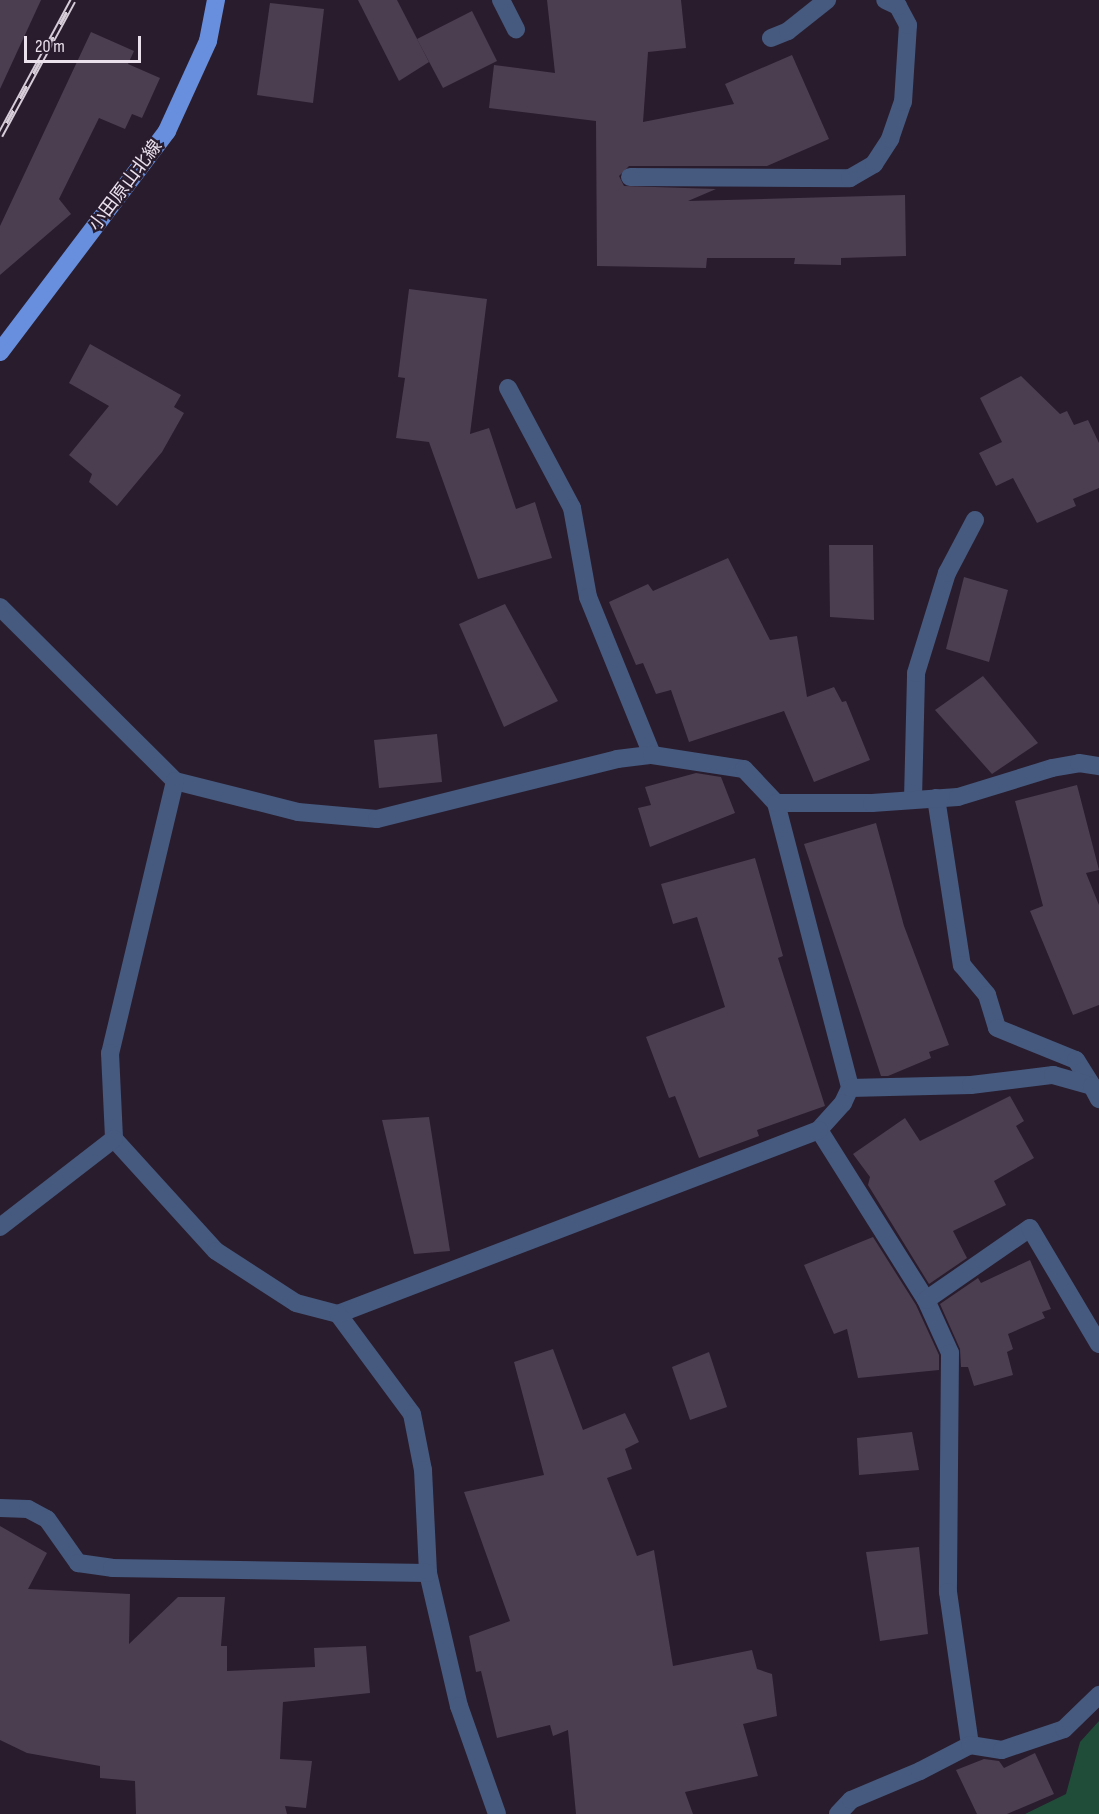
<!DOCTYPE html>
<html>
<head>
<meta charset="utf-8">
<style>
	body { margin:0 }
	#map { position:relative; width:1099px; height:1814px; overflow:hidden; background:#291c2d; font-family:"Sofia Sans Condensed","Noto Sans JP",sans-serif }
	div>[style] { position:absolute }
	.green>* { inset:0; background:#204d3a }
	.building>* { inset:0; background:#4c3e51 }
	.lane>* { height:18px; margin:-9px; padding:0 9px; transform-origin:9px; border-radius:9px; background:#46597e }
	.street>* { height:18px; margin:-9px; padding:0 9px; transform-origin:9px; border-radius:9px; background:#46597e }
	.primary>* { height:18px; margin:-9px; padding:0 9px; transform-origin:9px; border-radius:9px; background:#688fdd }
	.rail>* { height:7px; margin-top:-3.5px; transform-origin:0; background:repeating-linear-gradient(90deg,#291c2d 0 14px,#d6cdd9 0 28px); box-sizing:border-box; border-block:2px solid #d6cdd9 }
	span { translate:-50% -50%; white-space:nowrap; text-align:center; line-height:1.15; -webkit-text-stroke:5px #291c2d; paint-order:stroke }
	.street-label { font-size:18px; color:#eae1ed }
	.scale { position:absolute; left:24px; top:36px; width:117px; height:27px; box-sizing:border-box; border:3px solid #eae1ed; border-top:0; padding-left:8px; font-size:18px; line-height:21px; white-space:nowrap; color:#eae1ed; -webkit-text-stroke:4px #291c2d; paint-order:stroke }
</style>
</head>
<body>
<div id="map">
	<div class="green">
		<i style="clip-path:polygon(1099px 1721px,1099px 1814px,1025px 1814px,1066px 1794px,1080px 1742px)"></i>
	</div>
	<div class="building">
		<i style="clip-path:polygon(0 0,41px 0,0 89px)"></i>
		<i style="clip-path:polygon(358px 0,397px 0,429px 62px,399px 81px)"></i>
		<i style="clip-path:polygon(547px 0,681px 0,686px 48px,648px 52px,643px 122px,734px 104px,725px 84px,792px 55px,829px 139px,767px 166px,629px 166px,619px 176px,624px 186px,716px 189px,688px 201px,905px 195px,906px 256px,841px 258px,841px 265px,794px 264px,795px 258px,707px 258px,706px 268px,597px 266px,596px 121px,489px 108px,494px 65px,555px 73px)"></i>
		<i style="clip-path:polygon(270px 3px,324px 9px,313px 103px,257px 95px)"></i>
		<i style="clip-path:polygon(472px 11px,497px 61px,443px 88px,417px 39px)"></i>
		<i style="clip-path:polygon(91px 32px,134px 51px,128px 64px,160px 78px,142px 118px,132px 114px,125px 129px,99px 118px,59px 199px,71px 214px,0 275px,0 226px)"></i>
		<i style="clip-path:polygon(409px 289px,487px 299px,470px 434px,489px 428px,516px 509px,535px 502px,552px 558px,478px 579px,429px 442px,396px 438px,405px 378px,398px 377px)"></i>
		<i style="clip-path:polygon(90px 344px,181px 395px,174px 407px,184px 413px,162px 452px,117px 506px,89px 482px,92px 474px,69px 455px,109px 406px,69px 383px)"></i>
		<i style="clip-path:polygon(1021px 376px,1060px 414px,1067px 411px,1074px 425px,1088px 420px,1099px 443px,1099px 488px,1073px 499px,1076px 506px,1037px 523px,1013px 478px,996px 486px,979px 453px,1002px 442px,980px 398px)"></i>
		<i style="clip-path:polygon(829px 545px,873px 545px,874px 620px,830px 617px)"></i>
		<i style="clip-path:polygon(728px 558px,770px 640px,797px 636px,807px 697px,834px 687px,842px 702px,846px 701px,870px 760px,814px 782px,784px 711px,689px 742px,671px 690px,656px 694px,643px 663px,636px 665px,609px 602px,648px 584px,653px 591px)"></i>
		<i style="clip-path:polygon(964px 577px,1008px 590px,989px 662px,946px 649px)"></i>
		<i style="clip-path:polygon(505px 604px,558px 701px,504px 727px,459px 624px)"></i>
		<i style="clip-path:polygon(983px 676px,1038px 743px,992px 774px,935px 710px)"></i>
		<i style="clip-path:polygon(437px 734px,442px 782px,379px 788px,374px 740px)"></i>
		<i style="clip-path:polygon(696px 773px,721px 777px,735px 813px,650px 847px,638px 808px,651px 805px,645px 787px)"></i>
		<i style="clip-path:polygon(1077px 785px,1099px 870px,1086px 873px,1099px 905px,1099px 1005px,1073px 1015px,1030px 911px,1043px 906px,1015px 801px)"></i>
		<i style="clip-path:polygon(876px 823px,904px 926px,949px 1045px,929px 1052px,931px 1058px,888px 1076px,881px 1076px,804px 844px)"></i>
		<i style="clip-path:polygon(755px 858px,783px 956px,778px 958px,825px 1106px,757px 1130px,759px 1136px,699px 1158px,675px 1096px,669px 1098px,646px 1037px,725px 1007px,697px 917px,673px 924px,661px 884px)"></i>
		<i style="clip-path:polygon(1010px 1096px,1024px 1121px,1016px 1126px,1034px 1158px,994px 1181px,1006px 1205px,953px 1231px,967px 1258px,929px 1284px,868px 1185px,870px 1177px,853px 1154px,905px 1118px,920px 1141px)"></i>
		<i style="clip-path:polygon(429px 1117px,450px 1251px,414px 1254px,382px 1120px)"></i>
		<i style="clip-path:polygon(873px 1237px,916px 1305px,939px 1355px,939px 1370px,858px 1378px,847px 1329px,834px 1334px,804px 1265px)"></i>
		<i style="clip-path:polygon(1030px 1260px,1051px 1309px,1042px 1312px,1045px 1318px,1008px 1334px,1013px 1349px,1007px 1352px,1013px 1375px,974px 1386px,968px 1367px,961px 1367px,960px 1349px,940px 1304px,978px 1278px,981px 1283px)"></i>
		<i style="clip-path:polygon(553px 1349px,583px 1430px,625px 1413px,639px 1442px,625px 1449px,632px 1469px,607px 1478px,637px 1556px,654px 1550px,673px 1666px,752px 1650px,757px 1669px,772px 1674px,777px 1716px,743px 1724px,758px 1776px,685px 1792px,693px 1814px,576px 1814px,568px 1730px,553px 1736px,550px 1725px,497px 1738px,481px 1671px,476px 1672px,469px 1636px,510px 1621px,464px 1492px,544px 1475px,514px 1362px)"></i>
		<i style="clip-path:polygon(709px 1352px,727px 1407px,690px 1420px,672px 1367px)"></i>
		<i style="clip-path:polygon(912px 1432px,919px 1470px,859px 1475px,857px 1438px)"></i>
		<i style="clip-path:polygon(0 1526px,47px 1553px,28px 1589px,130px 1594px,129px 1644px,178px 1597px,225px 1597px,221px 1646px,227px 1646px,227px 1671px,315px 1667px,314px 1648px,366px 1646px,370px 1693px,283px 1702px,280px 1759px,312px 1761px,306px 1808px,285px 1806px,287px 1814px,136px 1814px,135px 1781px,100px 1778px,100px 1766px,27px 1753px,0 1740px)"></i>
		<i style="clip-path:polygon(919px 1547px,928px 1634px,880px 1641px,866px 1552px)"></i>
		<i style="clip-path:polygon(1035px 1753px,1054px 1794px,1007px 1814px,977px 1814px,956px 1770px,984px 1759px,999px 1761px,1004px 1768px)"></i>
	</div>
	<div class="lane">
		<i style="left:501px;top:0;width:33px;rotate:63deg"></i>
		<i style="left:771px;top:38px;width:18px;rotate:-22deg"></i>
		<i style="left:788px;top:31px;width:50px;rotate:-38.5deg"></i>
		<i style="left:630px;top:177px;width:220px;rotate:0.3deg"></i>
		<i style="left:850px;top:178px;width:28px;rotate:-30deg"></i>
		<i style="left:874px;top:164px;width:30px;rotate:-57deg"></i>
		<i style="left:890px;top:139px;width:39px;rotate:-71deg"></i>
		<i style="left:903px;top:102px;width:77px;rotate:-86.3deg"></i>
		<i style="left:908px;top:25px;width:21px;rotate:-118deg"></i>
		<i style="left:898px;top:6px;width:14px;rotate:-155deg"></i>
		<i style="left:508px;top:388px;width:136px;rotate:61.9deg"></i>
		<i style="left:572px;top:508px;width:90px;rotate:79.8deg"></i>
		<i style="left:588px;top:597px;width:170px;rotate:67.9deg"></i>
		<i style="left:936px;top:798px;width:169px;rotate:81.2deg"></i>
		<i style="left:962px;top:965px;width:39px;rotate:50deg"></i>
		<i style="left:987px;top:995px;width:34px;rotate:73deg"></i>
		<i style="left:997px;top:1028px;width:85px;rotate:22.1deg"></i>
		<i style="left:1076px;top:1060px;width:31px;rotate:58deg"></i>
		<i style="left:913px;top:799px;width:126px;rotate:-88.6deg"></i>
		<i style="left:916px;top:673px;width:105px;rotate:-72.8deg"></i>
		<i style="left:947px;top:573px;width:60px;rotate:-62.2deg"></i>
		<i style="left:819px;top:1130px;width:201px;rotate:57.8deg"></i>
		<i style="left:926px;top:1300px;width:58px;rotate:65.6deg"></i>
		<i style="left:950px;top:1353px;width:239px;rotate:90.5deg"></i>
		<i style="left:948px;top:1592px;width:155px;rotate:81.8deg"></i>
		<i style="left:926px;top:1300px;width:126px;rotate:-34.7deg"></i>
		<i style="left:1030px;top:1228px;width:135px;rotate:59.3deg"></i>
		<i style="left:838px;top:1814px;width:19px;rotate:-47deg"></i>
		<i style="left:851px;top:1800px;width:75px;rotate:-22.8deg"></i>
		<i style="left:920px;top:1771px;width:56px;rotate:-27.5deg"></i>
		<i style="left:970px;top:1745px;width:32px;rotate:9deg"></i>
		<i style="left:1002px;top:1750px;width:65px;rotate:-18.7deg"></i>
		<i style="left:1064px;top:1729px;width:49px;rotate:-44.2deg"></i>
	</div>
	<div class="street">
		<i style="left:0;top:607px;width:247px;rotate:44.8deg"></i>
		<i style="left:175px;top:781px;width:127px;rotate:14.1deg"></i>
		<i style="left:298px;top:812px;width:79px;rotate:5.1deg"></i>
		<i style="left:377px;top:819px;width:247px;rotate:-14deg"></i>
		<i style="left:617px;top:759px;width:35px;rotate:-7deg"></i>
		<i style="left:652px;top:755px;width:93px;rotate:8.7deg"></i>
		<i style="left:744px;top:769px;width:47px;rotate:46.7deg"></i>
		<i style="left:776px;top:803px;width:294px;rotate:75.4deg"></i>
		<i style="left:850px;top:1088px;width:17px;rotate:115deg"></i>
		<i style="left:843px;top:1103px;width:36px;rotate:132deg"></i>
		<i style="left:819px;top:1130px;width:515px;rotate:159.07deg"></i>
		<i style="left:175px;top:781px;width:280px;rotate:103.4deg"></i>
		<i style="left:110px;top:1053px;width:86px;rotate:87.3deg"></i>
		<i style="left:114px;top:1139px;width:151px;rotate:47.7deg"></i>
		<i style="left:216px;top:1251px;width:95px;rotate:33deg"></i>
		<i style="left:296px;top:1303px;width:43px;rotate:14.7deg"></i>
		<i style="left:338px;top:1314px;width:124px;rotate:53.5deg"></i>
		<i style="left:412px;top:1414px;width:57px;rotate:78.9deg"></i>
		<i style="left:423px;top:1470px;width:103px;rotate:87.2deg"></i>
		<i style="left:428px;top:1573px;width:137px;rotate:76.9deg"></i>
		<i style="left:459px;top:1706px;width:114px;rotate:70.6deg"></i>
		<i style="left:776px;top:803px;width:96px"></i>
		<i style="left:872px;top:803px;width:86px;rotate:-4deg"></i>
		<i style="left:958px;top:797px;width:98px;rotate:-17.1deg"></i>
		<i style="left:1052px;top:768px;width:27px;rotate:-10deg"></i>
		<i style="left:1079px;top:763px;width:20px;rotate:9deg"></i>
		<i style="left:850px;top:1088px;width:121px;rotate:-1.4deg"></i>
		<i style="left:971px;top:1085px;width:83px;rotate:-7deg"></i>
		<i style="left:1053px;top:1075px;width:41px;rotate:15.8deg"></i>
		<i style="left:1092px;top:1086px;width:15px;rotate:62deg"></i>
		<i style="left:0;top:1227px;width:144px;rotate:-37.7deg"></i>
		<i style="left:0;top:1508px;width:28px;rotate:2deg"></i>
		<i style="left:28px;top:1509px;width:21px;rotate:28deg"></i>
		<i style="left:47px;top:1519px;width:54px;rotate:54.8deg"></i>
		<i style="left:78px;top:1563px;width:34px;rotate:8deg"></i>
		<i style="left:112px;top:1568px;width:316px;rotate:0.9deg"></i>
	</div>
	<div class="primary">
		<i style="left:0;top:352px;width:277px;rotate:-52.9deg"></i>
		<i style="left:167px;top:131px;width:99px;rotate:-65.5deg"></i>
		<i style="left:208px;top:41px;width:42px;rotate:-79deg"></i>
	</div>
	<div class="rail">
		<i style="left:0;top:135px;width:153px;rotate:-61.6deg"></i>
	</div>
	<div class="street-label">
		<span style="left:126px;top:186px;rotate:-53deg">小田原山北線</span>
	</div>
	<div class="scale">20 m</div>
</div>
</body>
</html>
